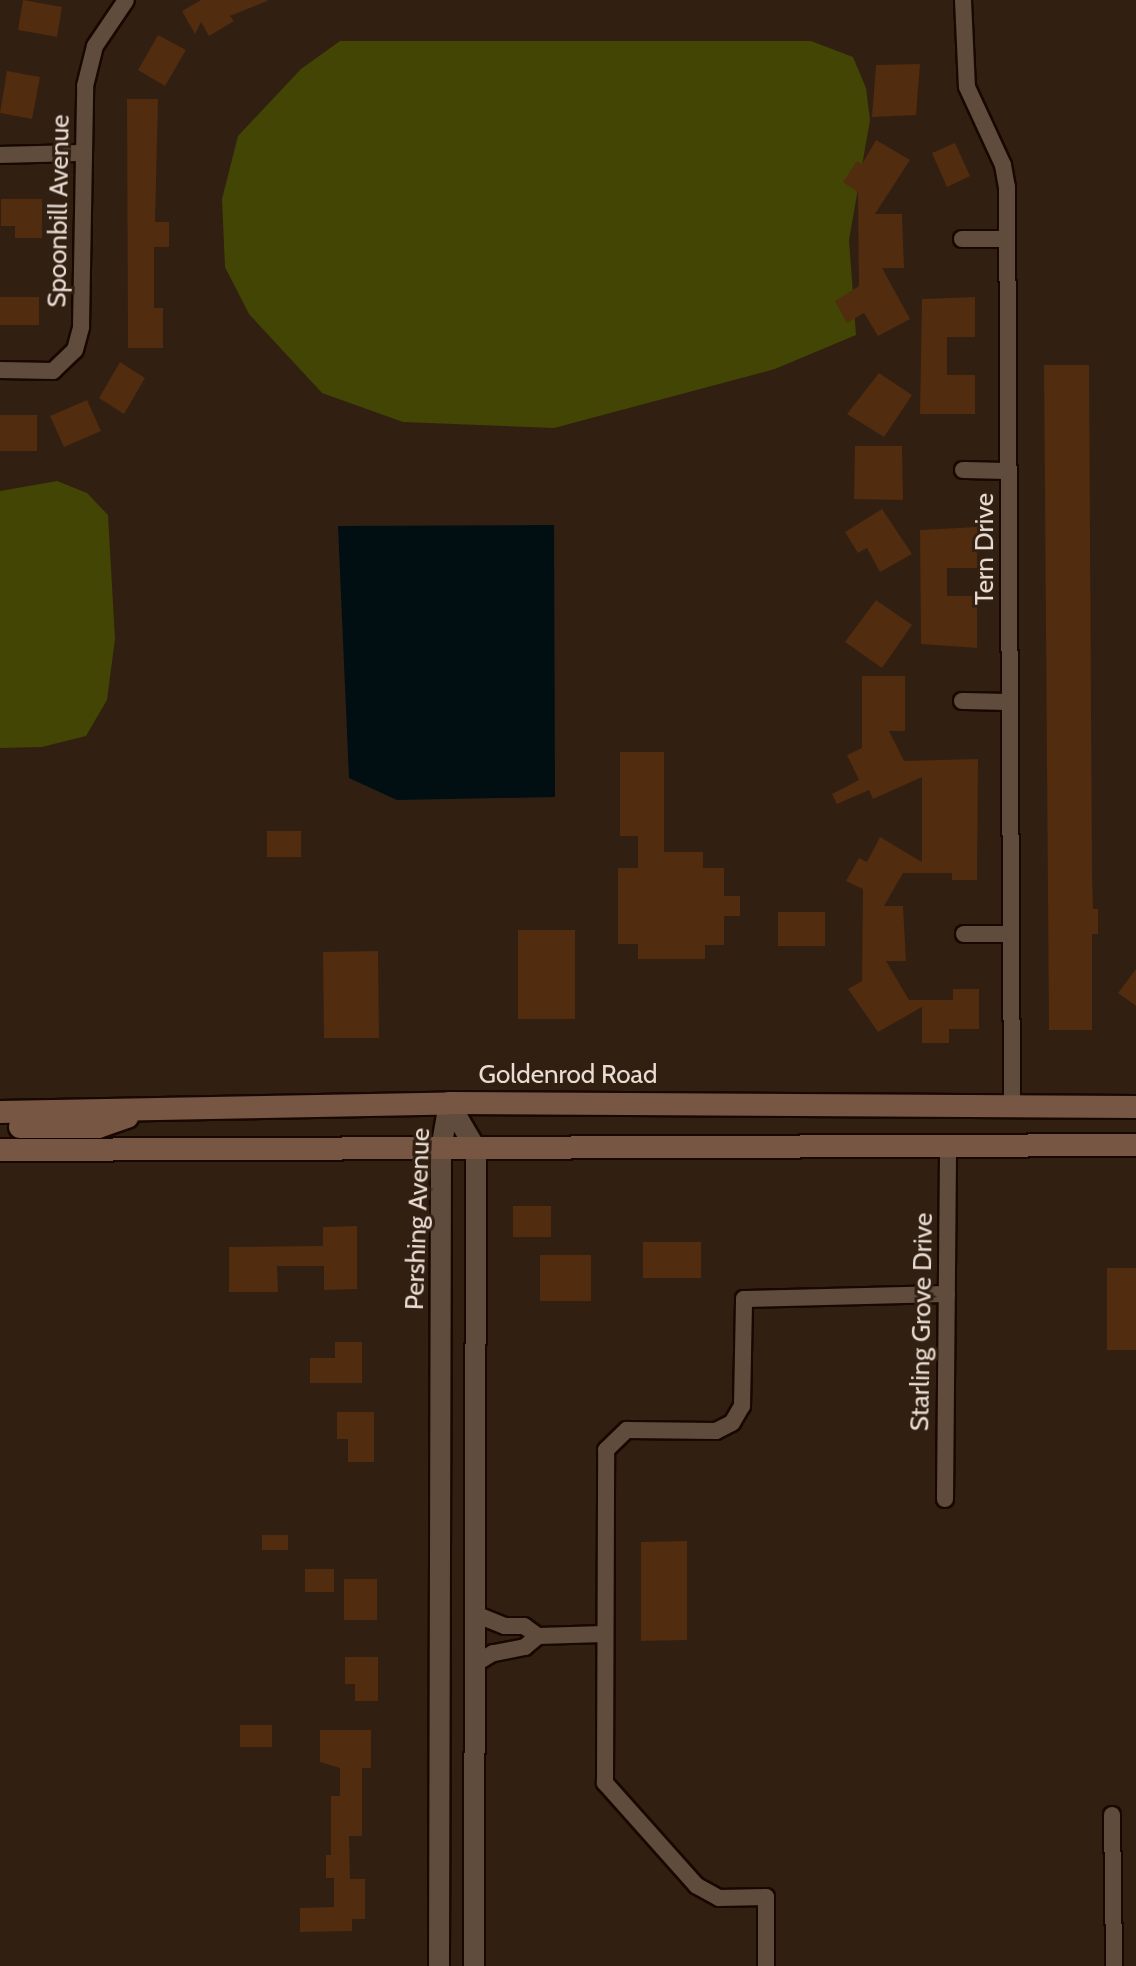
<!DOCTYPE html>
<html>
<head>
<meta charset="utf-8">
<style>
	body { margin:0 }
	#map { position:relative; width:1136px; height:1966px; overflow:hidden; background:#311f12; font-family:Cabin,sans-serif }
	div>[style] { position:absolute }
	.green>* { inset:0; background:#424503 }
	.water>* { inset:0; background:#020f12 }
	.building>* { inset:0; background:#512c0e }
	.roads { filter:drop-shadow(2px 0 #180801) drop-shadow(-2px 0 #180801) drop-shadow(0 2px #180801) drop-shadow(0 -2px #180801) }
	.minor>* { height:16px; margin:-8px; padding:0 8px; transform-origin:8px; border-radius:8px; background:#604c3d }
	.tertiary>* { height:20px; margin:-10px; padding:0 10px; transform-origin:10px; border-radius:10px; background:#604c3d }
	.secondary>* { height:22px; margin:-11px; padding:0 11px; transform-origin:11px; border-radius:11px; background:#775644 }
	span { translate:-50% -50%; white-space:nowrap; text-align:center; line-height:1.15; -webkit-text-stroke:6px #311f12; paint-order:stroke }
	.street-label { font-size:26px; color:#e9dcd3 }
</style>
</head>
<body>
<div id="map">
	<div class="green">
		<i style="clip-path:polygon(340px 41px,811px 41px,853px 57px,866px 88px,870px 120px,849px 240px,856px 335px,775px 369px,554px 428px,403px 422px,322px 393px,249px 314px,225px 267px,222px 199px,238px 136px,301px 69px)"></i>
		<i style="clip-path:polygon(57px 481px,87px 493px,108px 515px,115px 639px,107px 700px,86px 736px,42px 747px,0 748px,0 491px)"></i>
	</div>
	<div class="water">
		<i style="clip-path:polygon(554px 525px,555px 797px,397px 800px,349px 778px,338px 526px)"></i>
	</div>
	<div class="building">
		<i style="clip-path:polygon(23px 0,62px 7px,57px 37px,18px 30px)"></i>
		<i style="clip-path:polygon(201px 0,267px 0,267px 1px,230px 16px,234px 21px,209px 36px,201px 22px,195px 34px,182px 11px)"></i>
		<i style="clip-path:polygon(158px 35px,186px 50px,165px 86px,138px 70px)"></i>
		<i style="clip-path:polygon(920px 64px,916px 115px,872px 117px,876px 65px)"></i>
		<i style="clip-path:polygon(7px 71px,40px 77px,32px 119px,0 113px)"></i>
		<i style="clip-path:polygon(127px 99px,158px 99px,155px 222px,169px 222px,169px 247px,154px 247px,154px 308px,163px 308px,163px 348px,128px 348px)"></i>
		<i style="clip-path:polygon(876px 140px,910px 160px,875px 214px,902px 214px,904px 268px,882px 268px,910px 319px,878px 336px,864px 313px,847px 323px,835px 301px,859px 286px,858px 192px,843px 182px,857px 161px,862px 164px)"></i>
		<i style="clip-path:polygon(955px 143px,970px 176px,947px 187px,932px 153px)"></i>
		<i style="clip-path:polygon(1px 199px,42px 199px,42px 238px,15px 238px,15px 226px,1px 226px)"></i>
		<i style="clip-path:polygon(0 297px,39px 297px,39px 325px,0 325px)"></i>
		<i style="clip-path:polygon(975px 297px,975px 337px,947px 337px,947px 375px,975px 375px,975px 414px,920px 414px,922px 299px)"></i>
		<i style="clip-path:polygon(120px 362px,145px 378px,124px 414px,99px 398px)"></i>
		<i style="clip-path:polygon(1044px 365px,1089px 365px,1092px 873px,1093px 909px,1098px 909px,1098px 934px,1092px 934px,1092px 1030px,1049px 1030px)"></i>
		<i style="clip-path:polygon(879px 373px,912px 395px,884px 437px,847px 414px)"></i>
		<i style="clip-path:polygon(87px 400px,101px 431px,64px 447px,50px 416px)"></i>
		<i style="clip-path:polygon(0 415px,37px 415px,37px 451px,0 451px)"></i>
		<i style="clip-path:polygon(855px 446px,902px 446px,903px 500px,854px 499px)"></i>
		<i style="clip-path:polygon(882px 509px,912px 554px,880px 572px,867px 548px,858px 553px,845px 532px)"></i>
		<i style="clip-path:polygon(977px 527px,977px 568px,947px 568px,947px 596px,977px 596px,977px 648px,921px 644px,920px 530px)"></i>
		<i style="clip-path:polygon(876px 600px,912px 625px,882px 668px,845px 642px)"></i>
		<i style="clip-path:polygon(862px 676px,905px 676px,905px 731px,889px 731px,904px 761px,978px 759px,977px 880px,952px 880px,952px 873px,903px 873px,884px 906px,903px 906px,906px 961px,886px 961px,909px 1000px,953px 1000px,953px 989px,979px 989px,979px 1029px,949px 1029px,949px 1043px,922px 1043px,922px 1007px,878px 1032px,848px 989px,862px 981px,863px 889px,846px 881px,859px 858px,867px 862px,880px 837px,922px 862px,922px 777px,873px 799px,869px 790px,837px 804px,832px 794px,859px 780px,847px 755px,862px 748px)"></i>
		<i style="clip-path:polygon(620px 752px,664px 752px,664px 852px,703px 852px,703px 868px,724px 868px,724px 896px,740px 896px,740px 916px,724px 916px,724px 945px,705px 945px,705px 959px,638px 959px,638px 944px,618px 944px,618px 868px,638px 868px,638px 836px,620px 836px)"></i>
		<i style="clip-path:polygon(267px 831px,301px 831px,301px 857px,267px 857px)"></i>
		<i style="clip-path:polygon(778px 912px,825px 912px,825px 946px,778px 946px)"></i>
		<i style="clip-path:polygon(518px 930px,575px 930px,575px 1019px,518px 1019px)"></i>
		<i style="clip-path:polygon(378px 951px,379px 1038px,324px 1038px,323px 952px)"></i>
		<i style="clip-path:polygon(1136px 969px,1136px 1006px,1118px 993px)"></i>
		<i style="clip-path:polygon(513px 1206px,551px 1206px,551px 1237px,513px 1237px)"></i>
		<i style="clip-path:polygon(357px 1226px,357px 1289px,324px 1290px,324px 1266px,277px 1266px,278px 1292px,229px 1292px,229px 1247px,323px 1246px,323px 1227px)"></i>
		<i style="clip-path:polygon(643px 1242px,701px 1242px,701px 1278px,643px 1278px)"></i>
		<i style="clip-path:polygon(540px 1255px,591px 1255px,591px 1301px,540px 1301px)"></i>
		<i style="clip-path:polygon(1107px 1268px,1136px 1268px,1136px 1350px,1107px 1350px)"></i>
		<i style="clip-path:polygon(335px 1342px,362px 1342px,362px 1383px,310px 1383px,310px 1358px,335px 1358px)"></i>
		<i style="clip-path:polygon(337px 1412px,374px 1412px,374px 1462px,348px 1462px,348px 1439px,337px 1439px)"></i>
		<i style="clip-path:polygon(262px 1535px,288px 1535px,288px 1550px,262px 1550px)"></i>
		<i style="clip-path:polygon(687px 1541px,687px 1640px,641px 1641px,641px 1542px)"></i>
		<i style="clip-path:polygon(305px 1569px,334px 1569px,334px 1592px,305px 1592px)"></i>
		<i style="clip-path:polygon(344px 1579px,377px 1579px,377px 1620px,344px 1620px)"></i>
		<i style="clip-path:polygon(345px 1657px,378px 1657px,378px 1701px,355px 1701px,355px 1684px,345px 1684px)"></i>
		<i style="clip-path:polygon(240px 1725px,272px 1725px,272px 1747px,240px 1747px)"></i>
		<i style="clip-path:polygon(320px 1730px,371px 1730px,371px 1768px,362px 1768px,362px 1836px,349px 1836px,350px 1879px,365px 1879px,365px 1919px,352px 1919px,352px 1931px,300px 1932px,300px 1908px,334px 1907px,334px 1878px,326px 1878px,326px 1855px,331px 1855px,331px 1796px,340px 1796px,340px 1768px,320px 1762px)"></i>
	</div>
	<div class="roads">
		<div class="minor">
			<i style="left:963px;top:0;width:87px;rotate:87.4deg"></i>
			<i style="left:967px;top:87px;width:86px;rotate:65.2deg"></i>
			<i style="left:1003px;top:165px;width:22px;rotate:80deg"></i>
			<i style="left:1007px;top:187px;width:920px;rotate:89.69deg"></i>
			<i style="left:0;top:155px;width:81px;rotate:-1.4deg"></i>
			<i style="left:962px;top:239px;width:45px"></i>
			<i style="left:0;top:370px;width:53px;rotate:1.1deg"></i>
			<i style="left:53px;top:371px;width:30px;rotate:-44deg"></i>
			<i style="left:75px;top:350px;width:24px;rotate:-75deg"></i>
			<i style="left:81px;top:327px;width:241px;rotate:-89deg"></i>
			<i style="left:85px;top:86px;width:41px;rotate:-76deg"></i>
			<i style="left:95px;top:46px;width:55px;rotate:-56deg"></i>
			<i style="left:963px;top:470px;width:45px;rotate:1.3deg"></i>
			<i style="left:962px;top:701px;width:48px;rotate:1.2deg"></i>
			<i style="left:964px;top:934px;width:47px"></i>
			<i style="left:945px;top:1499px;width:353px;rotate:-89.5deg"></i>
			<i style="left:475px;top:1614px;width:32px;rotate:22deg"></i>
			<i style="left:505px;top:1626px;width:19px"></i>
			<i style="left:524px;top:1626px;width:17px;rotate:36deg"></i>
			<i style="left:538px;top:1636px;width:17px;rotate:140deg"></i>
			<i style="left:525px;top:1647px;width:33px;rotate:169deg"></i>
			<i style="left:493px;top:1653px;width:21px;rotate:149deg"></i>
			<i style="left:538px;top:1636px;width:66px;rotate:-1.7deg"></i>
			<i style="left:1112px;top:1815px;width:151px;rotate:89.2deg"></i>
			<i style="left:766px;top:1966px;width:69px;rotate:-90deg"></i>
			<i style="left:766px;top:1897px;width:47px;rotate:178.8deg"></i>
			<i style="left:719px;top:1898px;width:26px;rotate:-151deg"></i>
			<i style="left:696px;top:1885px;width:137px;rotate:-131.7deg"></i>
			<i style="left:605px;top:1783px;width:333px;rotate:-89.8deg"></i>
			<i style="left:606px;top:1450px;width:29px;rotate:-44deg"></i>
			<i style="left:627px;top:1430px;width:89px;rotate:0.6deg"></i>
			<i style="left:716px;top:1431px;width:18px;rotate:-27deg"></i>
			<i style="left:732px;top:1423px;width:20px;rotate:-60deg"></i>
			<i style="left:742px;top:1406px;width:107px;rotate:-88.9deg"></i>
			<i style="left:744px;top:1299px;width:203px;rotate:-1.4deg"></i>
		</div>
		<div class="tertiary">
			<i style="left:449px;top:1103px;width:53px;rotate:59.6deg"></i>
			<i style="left:476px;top:1149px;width:817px;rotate:90.14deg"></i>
			<i style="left:439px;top:1966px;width:817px;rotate:-89.86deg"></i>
			<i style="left:441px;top:1149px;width:47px;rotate:-80.1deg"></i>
		</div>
		<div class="secondary">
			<i style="left:0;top:1112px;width:449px;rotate:-1.1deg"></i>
			<i style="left:449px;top:1103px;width:687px;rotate:0.33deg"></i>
			<i style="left:20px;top:1127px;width:78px"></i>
			<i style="left:98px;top:1127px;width:31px;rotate:-19deg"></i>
			<i style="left:0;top:1150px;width:1136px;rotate:-0.25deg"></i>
		</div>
	</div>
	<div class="street-label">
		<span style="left:59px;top:211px;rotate:-89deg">Spoonbill Avenue</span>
		<span style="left:985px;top:549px;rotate:-90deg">Tern Drive</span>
		<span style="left:568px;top:1075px">Goldenrod Road</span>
		<span style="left:418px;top:1219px;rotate:-88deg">Pershing Avenue</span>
		<span style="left:922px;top:1322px;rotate:-89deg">Starling Grove Drive</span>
	</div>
</div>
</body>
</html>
